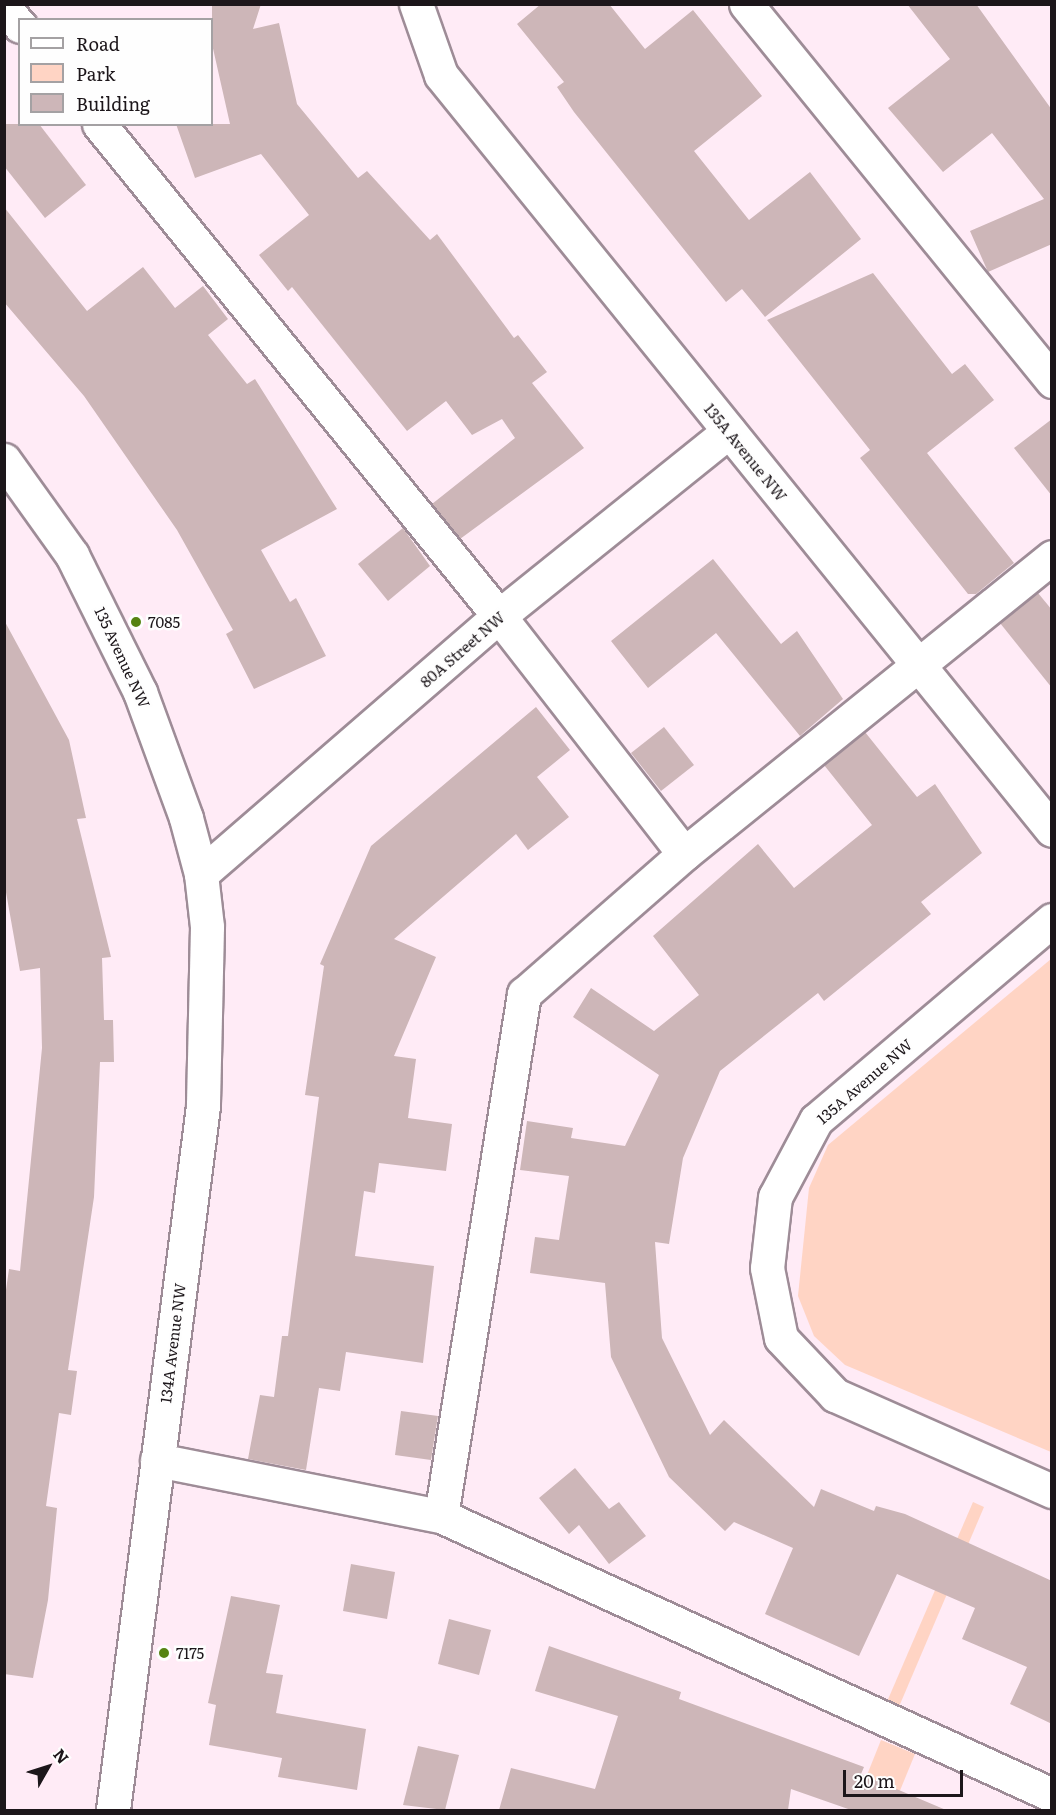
<!DOCTYPE html>
<html>
<head>
<meta charset="utf-8">
<style>
	body { margin:0 }
	#map { position:relative; width:1056px; height:1815px; overflow:hidden; background:#ffebf6; font-family:Literata,serif }
	div>[style] { position:absolute }
	.green>* { inset:0; background:#ffd4c4 }
	.building>* { inset:0; background:#cdb6b8 }
	.roads { filter:drop-shadow(2px 0 #9e8c97) drop-shadow(-2px 0 #9e8c97) drop-shadow(0 2px #9e8c97) drop-shadow(0 -2px #9e8c97) }
	.minor>* { height:33px; margin:-16.5px; padding:0 16.5px; transform-origin:16.5px; border-radius:16.5px; background:#fff }
	.dots>* { width:16px; height:16px; translate:-50% -50%; box-sizing:border-box; border:3px solid #fefefe; border-radius:50% }
	span { translate:-50% -50%; white-space:nowrap; text-align:center; line-height:1.15; -webkit-text-stroke:5px #fefefe; paint-order:stroke }
	.street-label { font-size:15px; color:#1c161a }
	.poi-label { font-size:15px; color:#1c161a }
	.left { translate:0 -50%; text-align:left }
	.frame { position:absolute; inset:0; border:6px solid #1c161a; pointer-events:none }
	.legend { position:absolute; left:18px; top:18px; width:195px; height:108px; box-sizing:border-box; background:#fefefe; border:2px solid #a4a1a3; margin:0; padding:8px 10px; list-style:none; font-size:18px; color:#1c161a }
	.legend li { display:flex; align-items:center; gap:12px; height:30px }
	.legend b { width:30px; border:2px solid #a4a1a3 }
	.north { position:absolute; left:18px; top:1737px; width:60px; height:60px; -webkit-text-stroke:4px #fefefe; paint-order:stroke; rotate:51deg; font-size:16px; font-weight:700; line-height:24px; text-align:center; color:#1c161a }
	.north::after { content:''; display:block; margin:auto; width:21px; height:27px; background:#1c161a; clip-path:polygon(50% 0,100% 100%,50% 72%,0 100%) }
	.scale { position:absolute; left:843px; top:1770px; width:120px; height:27px; box-sizing:border-box; border:3px solid #1c161a; border-top:0; padding-left:8px; font-size:18px; line-height:21px; white-space:nowrap; color:#1c161a; -webkit-text-stroke:4px #fefefe; paint-order:stroke }
</style>
</head>
<body>
<div id="map">
	<div class="green">
		<i style="clip-path:polygon(1051px 959px,1051px 1452px,845px 1365px,814px 1336px,798px 1296px,809px 1188px,828px 1145px)"></i>
		<i style="clip-path:polygon(973px 1502px,984px 1507px,898px 1709px,886px 1704px)"></i>
		<i style="clip-path:polygon(881px 1740px,915px 1754px,892px 1810px,853px 1810px)"></i>
	</div>
	<div class="building">
		<i style="clip-path:polygon(212px 4px,261px 4px,253px 29px,279px 23px,297px 104px,358px 178px,367px 171px,430px 240px,437px 234px,514px 338px,518px 335px,547px 372px,532px 383px,584px 448px,460px 539px,432px 504px,515px 438px,502px 419px,472px 435px,446px 401px,407px 431px,292px 287px,288px 291px,259px 255px,309px 215px,261px 154px,195px 178px,176px 124px,230px 124px,212px 44px)"></i>
		<i style="clip-path:polygon(541px 4px,609px 4px,645px 49px,693px 10px,762px 96px,694px 151px,749px 220px,810px 172px,861px 239px,765px 317px,742px 289px,726px 302px,574px 112px,557px 87px,564px 82px,517px 24px)"></i>
		<i style="clip-path:polygon(907px 4px,976px 4px,1052px 110px,1052px 244px,988px 272px,970px 231px,1044px 199px,992px 133px,943px 172px,888px 108px,950px 59px)"></i>
		<i style="clip-path:polygon(4px 124px,39px 124px,86px 185px,45px 218px,4px 166px)"></i>
		<i style="clip-path:polygon(4px 207px,87px 311px,143px 267px,175px 308px,203px 286px,228px 319px,208px 335px,247px 384px,255px 379px,337px 509px,261px 550px,290px 602px,296px 598px,326px 656px,254px 689px,226px 634px,233px 630px,177px 530px,84px 396px,4px 302px)"></i>
		<i style="clip-path:polygon(873px 273px,952px 374px,965px 364px,994px 400px,927px 453px,1014px 563px,976px 594px,968px 594px,860px 458px,870px 450px,767px 320px)"></i>
		<i style="clip-path:polygon(1052px 419px,1052px 496px,1014px 448px)"></i>
		<i style="clip-path:polygon(403px 528px,430px 566px,388px 601px,358px 564px)"></i>
		<i style="clip-path:polygon(713px 559px,781px 644px,797px 631px,843px 699px,800px 736px,716px 633px,648px 688px,611px 641px)"></i>
		<i style="clip-path:polygon(1038px 593px,1052px 610px,1052px 688px,1000px 623px)"></i>
		<i style="clip-path:polygon(4px 620px,69px 740px,86px 818px,77px 819px,111px 957px,102px 958px,104px 1020px,113px 1020px,114px 1062px,100px 1062px,94px 1197px,68px 1370px,77px 1371px,71px 1415px,59px 1413px,46px 1506px,57px 1508px,48px 1600px,33px 1678px,4px 1674px,4px 1304px,9px 1269px,20px 1271px,42px 1048px,40px 968px,20px 971px,4px 881px)"></i>
		<i style="clip-path:polygon(536px 707px,570px 750px,537px 777px,569px 817px,528px 850px,516px 834px,394px 939px,436px 957px,394px 1056px,416px 1059px,408px 1118px,452px 1124px,446px 1171px,379px 1163px,375px 1193px,364px 1191px,355px 1256px,434px 1266px,423px 1363px,346px 1352px,340px 1391px,319px 1388px,306px 1470px,248px 1459px,260px 1395px,274px 1397px,282px 1336px,288px 1336px,319px 1097px,305px 1095px,324px 966px,320px 964px,371px 846px)"></i>
		<i style="clip-path:polygon(664px 727px,694px 765px,661px 791px,631px 753px)"></i>
		<i style="clip-path:polygon(865px 732px,917px 797px,935px 784px,982px 853px,921px 902px,931px 914px,824px 1001px,818px 993px,720px 1071px,683px 1158px,669px 1244px,655px 1242px,662px 1338px,710px 1435px,724px 1420px,814px 1507px,821px 1489px,874px 1511px,876px 1506px,905px 1514px,1052px 1581px,1052px 1724px,1010px 1704px,1027px 1667px,962px 1639px,975px 1608px,897px 1574px,859px 1656px,765px 1614px,793px 1548px,734px 1522px,725px 1531px,669px 1477px,611px 1357px,605px 1283px,530px 1273px,535px 1237px,559px 1240px,569px 1176px,520px 1170px,527px 1121px,573px 1128px,571px 1138px,625px 1146px,659px 1075px,573px 1017px,591px 988px,654px 1031px,699px 995px,653px 936px,758px 844px,794px 888px,872px 825px,824px 765px)"></i>
		<i style="clip-path:polygon(401px 1411px,438px 1416px,431px 1460px,395px 1455px)"></i>
		<i style="clip-path:polygon(575px 1468px,609px 1509px,619px 1502px,646px 1536px,609px 1564px,579px 1525px,569px 1534px,539px 1498px)"></i>
		<i style="clip-path:polygon(351px 1564px,395px 1572px,387px 1619px,343px 1611px)"></i>
		<i style="clip-path:polygon(231px 1596px,280px 1605px,266px 1673px,283px 1675px,276px 1713px,366px 1729px,357px 1790px,278px 1777px,282px 1758px,209px 1745px,216px 1705px,208px 1703px)"></i>
		<i style="clip-path:polygon(449px 1619px,491px 1630px,479px 1675px,438px 1664px)"></i>
		<i style="clip-path:polygon(549px 1646px,681px 1692px,679px 1699px,864px 1767px,861px 1774px,946px 1810px,851px 1810px,791px 1789px,788px 1810px,499px 1810px,511px 1768px,595px 1789px,618px 1716px,535px 1691px)"></i>
		<i style="clip-path:polygon(418px 1746px,459px 1755px,445px 1810px,403px 1805px)"></i>
	</div>
	<div class="roads">
		<div class="minor">
			<i style="left:416px;top:4px;width:75px;rotate:70.6deg"></i>
			<i style="left:441px;top:75px;width:971px;rotate:51.02deg"></i>
			<i style="left:746px;top:4px;width:486px;rotate:50.9deg"></i>
			<i style="left:4px;top:8px;width:24px;rotate:48deg"></i>
			<i style="left:99px;top:124px;width:634px;rotate:50.89deg"></i>
			<i style="left:499px;top:616px;width:301px;rotate:52.1deg"></i>
			<i style="left:684px;top:854px;width:473px;rotate:-38.9deg"></i>
			<i style="left:4px;top:460px;width:117px;rotate:54.4deg"></i>
			<i style="left:72px;top:555px;width:153px;rotate:63.6deg"></i>
			<i style="left:140px;top:692px;width:134px;rotate:69.9deg"></i>
			<i style="left:186px;top:818px;width:58px;rotate:75deg"></i>
			<i style="left:201px;top:874px;width:53px;rotate:83.5deg"></i>
			<i style="left:207px;top:927px;width:179px;rotate:91.3deg"></i>
			<i style="left:203px;top:1106px;width:710px;rotate:97.29deg"></i>
			<i style="left:201px;top:874px;width:394px;rotate:-40.9deg"></i>
			<i style="left:499px;top:616px;width:295px;rotate:-38.8deg"></i>
			<i style="left:1052px;top:920px;width:309px;rotate:139.7deg"></i>
			<i style="left:816px;top:1120px;width:87px;rotate:118deg"></i>
			<i style="left:775px;top:1197px;width:71px;rotate:96.4deg"></i>
			<i style="left:767px;top:1268px;width:71px;rotate:78.7deg"></i>
			<i style="left:781px;top:1338px;width:79px;rotate:46.5deg"></i>
			<i style="left:835px;top:1395px;width:237px;rotate:23.9deg"></i>
			<i style="left:157px;top:1460px;width:289px;rotate:11.2deg"></i>
			<i style="left:441px;top:1516px;width:672px;rotate:24.54deg"></i>
			<i style="left:441px;top:1516px;width:529px;rotate:-80.97deg"></i>
			<i style="left:524px;top:994px;width:213px;rotate:-41.2deg"></i>
		</div>
	</div>
	<div class="dots">
		<i style="left:136px;top:622px;background:#568312"></i>
		<i style="left:164px;top:1653px;background:#568312"></i>
	</div>
	<div class="street-label">
		<span style="left:746px;top:452px;rotate:51deg">135A Avenue NW</span>
		<span style="left:462px;top:649px;rotate:-41deg">80A Street NW</span>
		<span style="left:123px;top:657px;rotate:65deg">135 Avenue NW</span>
		<span style="left:864px;top:1081px;rotate:-41deg">135A Avenue NW</span>
		<span style="left:172px;top:1343px;rotate:-83deg">134A Avenue NW</span>
	</div>
	<div class="poi-label">
		<span class="left" style="left:148px;top:622px">7085</span>
		<span class="left" style="left:176px;top:1653px">7175</span>
	</div>
	<div class="frame"></div>
	<ul class="legend">
	<li><b style="height:8px;background:#fff"></b>Road</li>
	<li><b style="height:16px;background:#ffd4c4"></b>Park</li>
	<li><b style="height:16px;background:#cdb6b8"></b>Building</li>
	</ul>
	<div class="north">N</div>
	<div class="scale">20 m</div>
</div>
</body>
</html>
